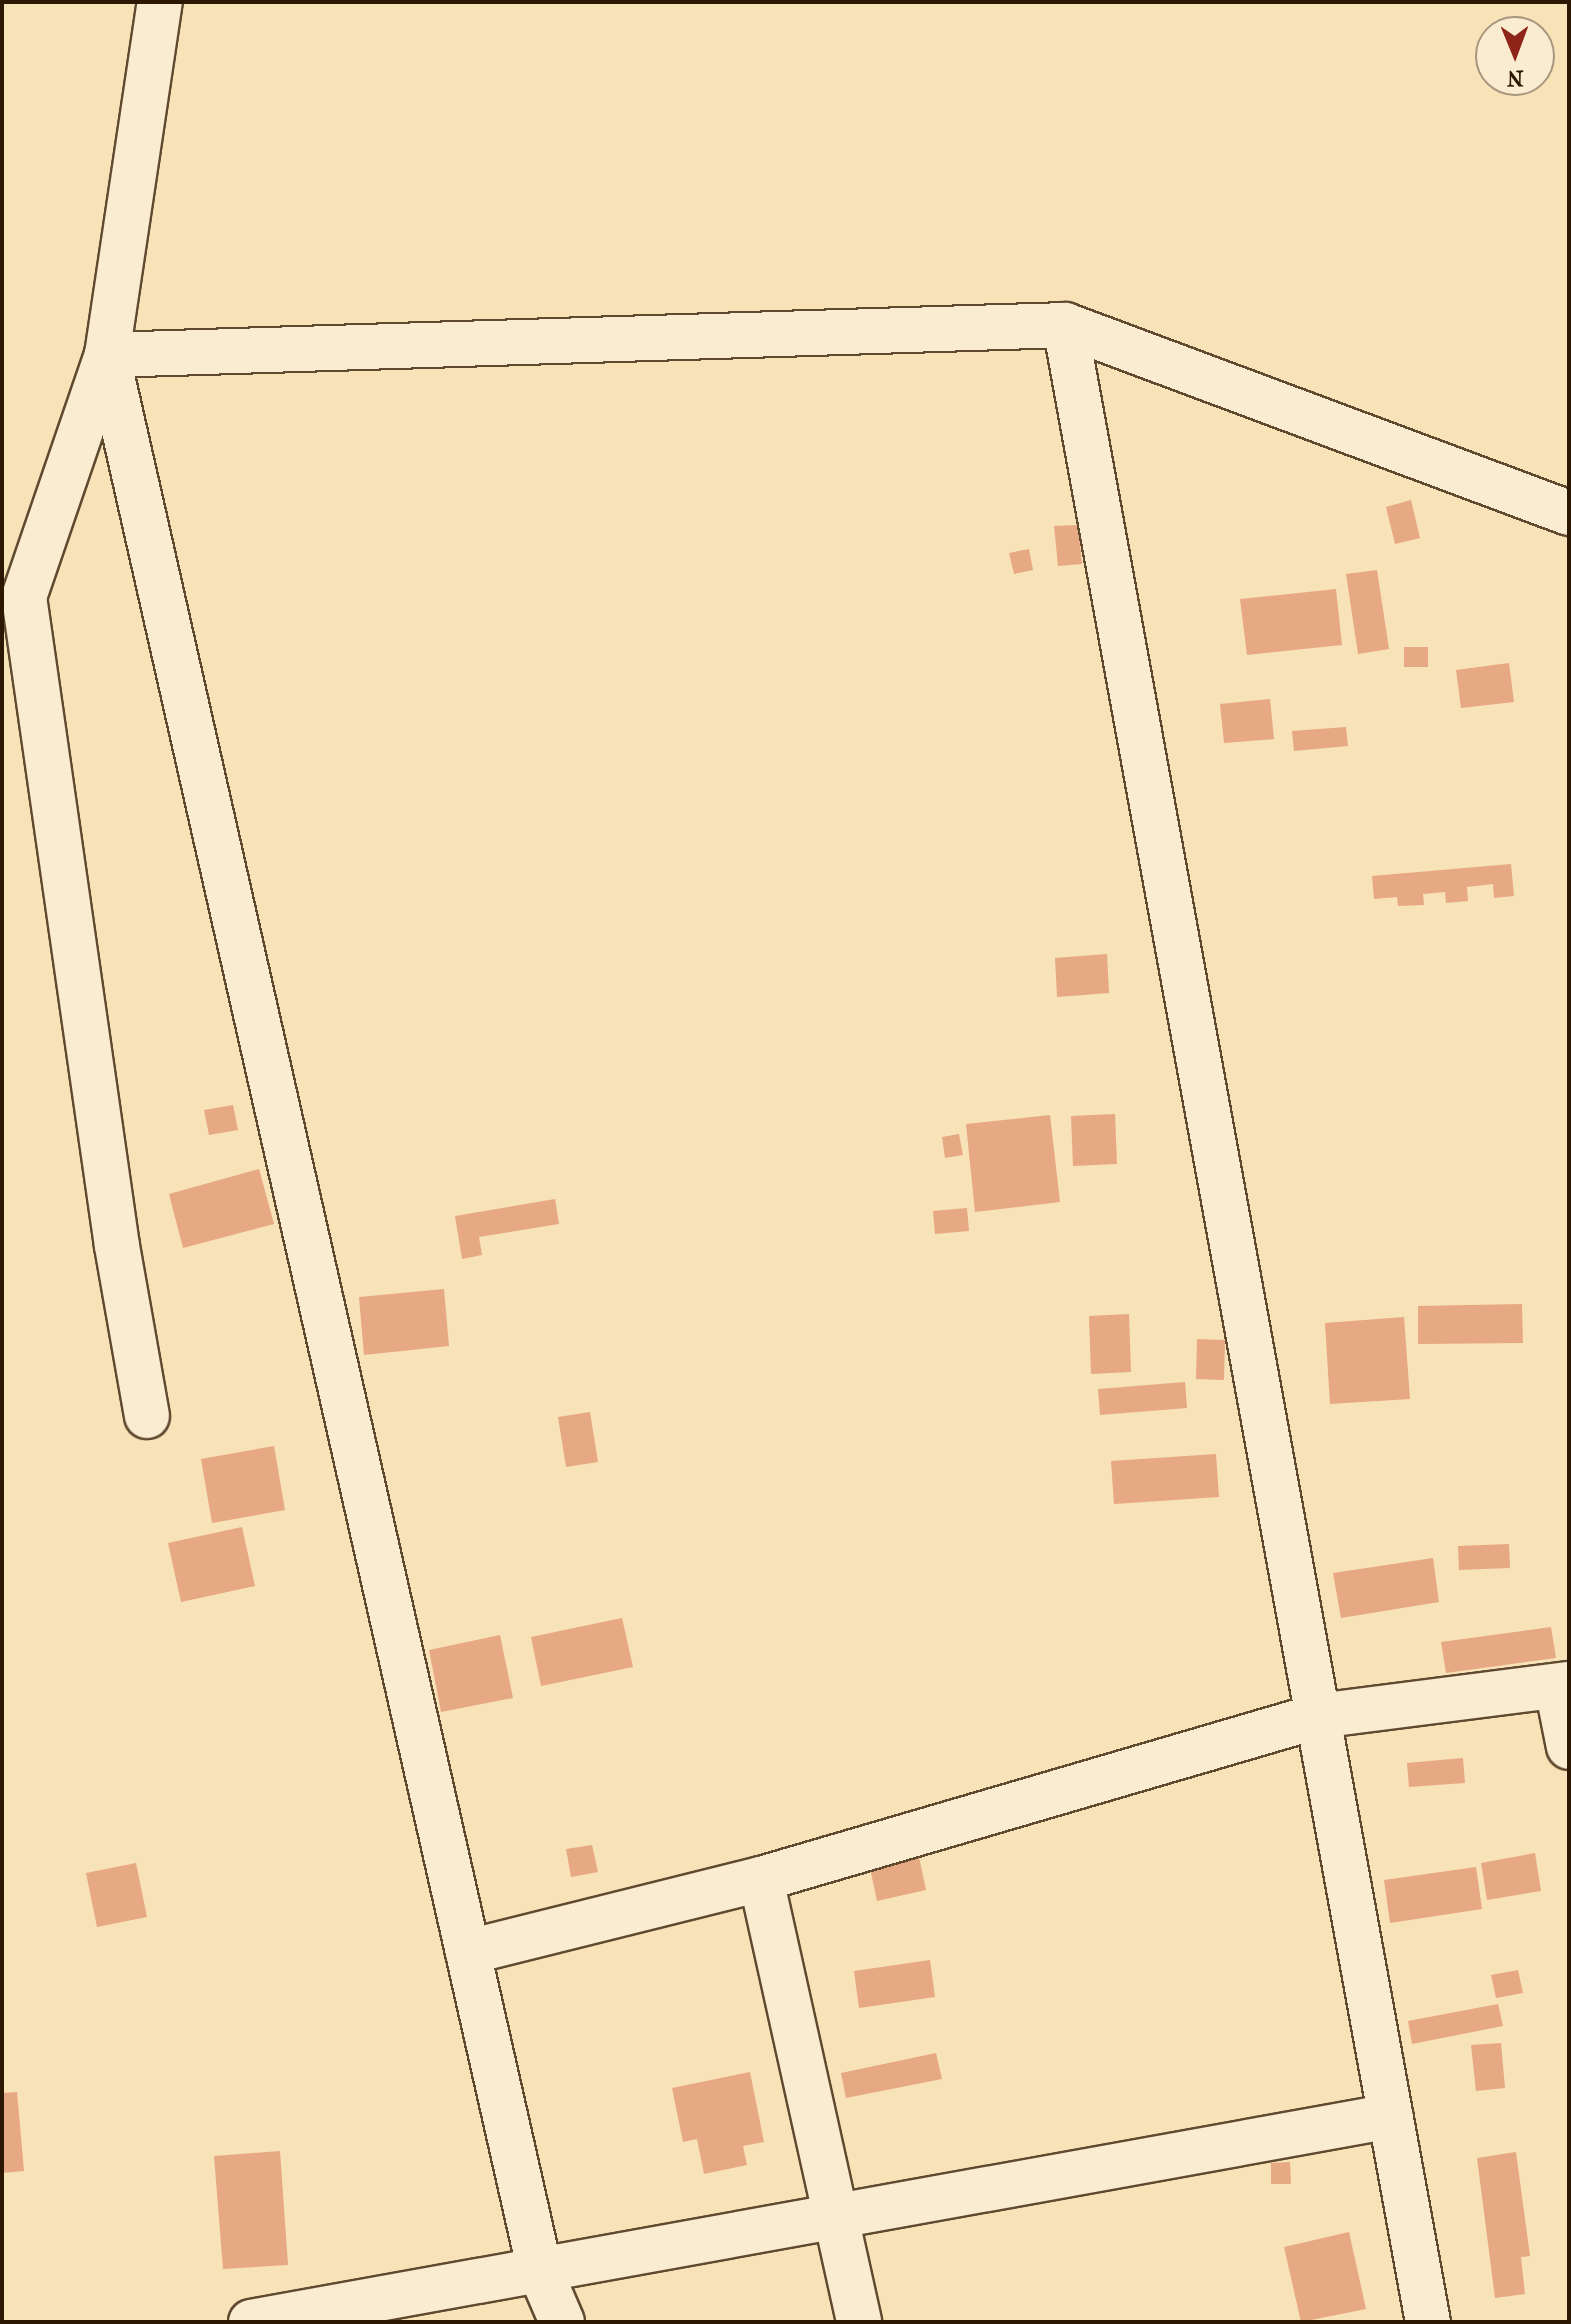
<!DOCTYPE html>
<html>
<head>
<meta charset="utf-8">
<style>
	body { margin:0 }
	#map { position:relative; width:1571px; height:2324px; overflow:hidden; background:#f8e2b8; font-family:"IM FELL French Canon",serif }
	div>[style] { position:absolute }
	.building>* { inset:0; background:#e7a884 }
	.roads { filter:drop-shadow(2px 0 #5f4a30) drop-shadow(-2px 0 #5f4a30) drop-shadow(0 2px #5f4a30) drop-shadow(0 -2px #5f4a30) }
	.minor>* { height:44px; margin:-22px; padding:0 22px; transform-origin:22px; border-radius:22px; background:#faecd1 }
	span { translate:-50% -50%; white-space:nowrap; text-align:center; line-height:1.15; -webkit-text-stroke:6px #faecd1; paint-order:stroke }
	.frame { position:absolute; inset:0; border:4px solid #2c1703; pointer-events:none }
	.north { position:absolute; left:1475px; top:16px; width:80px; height:80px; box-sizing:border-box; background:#faecd1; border:2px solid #a8977f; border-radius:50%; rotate:179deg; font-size:22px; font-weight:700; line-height:32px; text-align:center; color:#2c1703 }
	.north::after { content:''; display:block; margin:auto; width:28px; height:36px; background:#8f2418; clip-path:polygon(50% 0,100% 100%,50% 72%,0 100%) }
</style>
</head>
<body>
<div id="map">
	<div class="building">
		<i style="clip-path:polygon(1411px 500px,1420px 538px,1395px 544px,1386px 507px)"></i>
		<i style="clip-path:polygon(1078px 525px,1082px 564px,1058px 566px,1054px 526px)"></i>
		<i style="clip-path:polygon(1029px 549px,1033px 570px,1014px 574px,1009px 553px)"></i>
		<i style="clip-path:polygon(1377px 570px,1389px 649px,1358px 654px,1346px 574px)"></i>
		<i style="clip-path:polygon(1336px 589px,1342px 645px,1247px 655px,1240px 599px)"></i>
		<i style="clip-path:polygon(1404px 647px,1428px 647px,1428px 667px,1404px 667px)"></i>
		<i style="clip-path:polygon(1509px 663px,1514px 702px,1461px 708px,1456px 670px)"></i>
		<i style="clip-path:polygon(1270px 699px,1274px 739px,1224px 743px,1220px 704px)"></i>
		<i style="clip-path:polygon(1346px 727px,1348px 746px,1294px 751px,1292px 731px)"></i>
		<i style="clip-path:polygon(1511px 864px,1514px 896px,1494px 898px,1493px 884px,1467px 887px,1468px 901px,1446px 903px,1445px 892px,1423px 894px,1424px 905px,1398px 906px,1397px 897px,1374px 899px,1372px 876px)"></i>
		<i style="clip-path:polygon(1107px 954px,1109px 993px,1057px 997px,1055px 958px)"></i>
		<i style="clip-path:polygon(233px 1105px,238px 1130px,209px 1135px,204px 1110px)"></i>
		<i style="clip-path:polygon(1115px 1114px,1117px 1164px,1073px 1166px,1071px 1116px)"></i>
		<i style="clip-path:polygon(1050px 1115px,1060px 1202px,975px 1212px,966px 1124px)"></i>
		<i style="clip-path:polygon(959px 1134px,963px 1155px,945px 1158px,942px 1137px)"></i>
		<i style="clip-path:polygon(259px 1169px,274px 1224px,183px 1248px,169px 1194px)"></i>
		<i style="clip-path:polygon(555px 1199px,559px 1224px,479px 1237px,482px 1255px,462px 1259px,455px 1216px)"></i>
		<i style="clip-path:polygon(967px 1208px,969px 1231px,935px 1234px,933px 1211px)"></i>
		<i style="clip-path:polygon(444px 1289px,449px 1346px,364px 1355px,359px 1297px)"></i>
		<i style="clip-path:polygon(1522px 1304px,1523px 1343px,1418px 1344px,1418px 1306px)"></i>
		<i style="clip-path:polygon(1129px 1314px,1131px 1372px,1091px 1374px,1089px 1316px)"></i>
		<i style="clip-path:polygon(1404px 1317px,1410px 1399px,1330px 1404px,1325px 1323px)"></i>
		<i style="clip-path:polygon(1197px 1339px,1225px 1340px,1224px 1380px,1196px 1379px)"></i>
		<i style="clip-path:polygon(1185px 1382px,1187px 1408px,1100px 1415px,1098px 1389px)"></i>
		<i style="clip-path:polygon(590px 1412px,598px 1462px,566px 1467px,558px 1417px)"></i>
		<i style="clip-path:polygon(274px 1446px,285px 1510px,212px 1523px,201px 1459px)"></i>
		<i style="clip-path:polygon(1216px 1454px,1219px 1497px,1114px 1504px,1111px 1461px)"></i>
		<i style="clip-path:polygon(242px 1527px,255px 1586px,181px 1602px,168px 1543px)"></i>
		<i style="clip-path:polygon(1509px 1544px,1510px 1568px,1459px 1570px,1458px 1546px)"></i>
		<i style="clip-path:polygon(1433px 1558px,1439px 1602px,1341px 1618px,1333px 1573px)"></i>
		<i style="clip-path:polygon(622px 1618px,633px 1667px,541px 1686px,531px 1637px)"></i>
		<i style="clip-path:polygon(1551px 1627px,1556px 1658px,1446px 1673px,1441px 1642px)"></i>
		<i style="clip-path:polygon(500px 1635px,513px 1698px,441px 1712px,429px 1650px)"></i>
		<i style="clip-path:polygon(1463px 1758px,1465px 1783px,1409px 1787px,1407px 1763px)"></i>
		<i style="clip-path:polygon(592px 1845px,598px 1872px,571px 1877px,566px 1849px)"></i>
		<i style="clip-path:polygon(1535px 1853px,1541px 1891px,1487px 1900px,1481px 1863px)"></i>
		<i style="clip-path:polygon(919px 1857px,926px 1890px,877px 1901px,870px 1868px)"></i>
		<i style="clip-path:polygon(136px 1863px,147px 1917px,97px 1927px,86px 1873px)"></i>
		<i style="clip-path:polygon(1476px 1867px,1482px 1909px,1390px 1923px,1384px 1880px)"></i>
		<i style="clip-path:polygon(930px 1960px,935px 1997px,859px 2008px,854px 1971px)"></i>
		<i style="clip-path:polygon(1518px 1970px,1523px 1993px,1496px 1998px,1491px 1975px)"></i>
		<i style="clip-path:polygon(1498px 2004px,1503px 2026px,1412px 2044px,1408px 2021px)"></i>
		<i style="clip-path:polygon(1501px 2043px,1505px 2088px,1476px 2091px,1471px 2045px)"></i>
		<i style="clip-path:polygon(936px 2053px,942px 2079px,846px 2098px,841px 2073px)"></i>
		<i style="clip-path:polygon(750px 2072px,764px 2142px,743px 2146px,747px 2165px,704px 2174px,697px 2139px,683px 2142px,672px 2088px)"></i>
		<i style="clip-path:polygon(17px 2092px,24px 2171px,2px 2173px,2px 2093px)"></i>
		<i style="clip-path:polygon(280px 2151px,288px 2265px,223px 2269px,214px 2156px)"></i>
		<i style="clip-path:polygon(1516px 2152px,1530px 2256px,1521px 2257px,1525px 2294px,1495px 2298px,1477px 2158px)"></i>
		<i style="clip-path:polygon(1290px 2162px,1291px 2184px,1271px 2184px,1271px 2163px)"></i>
		<i style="clip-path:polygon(1349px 2232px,1366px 2309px,1301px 2322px,1284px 2247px)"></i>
	</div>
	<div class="roads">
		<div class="minor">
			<i style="left:1065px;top:325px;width:2030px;rotate:79.7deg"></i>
			<i style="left:147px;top:1416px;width:173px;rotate:-100deg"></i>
			<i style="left:117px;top:1246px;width:656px;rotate:-98.15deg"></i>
			<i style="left:24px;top:597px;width:256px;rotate:-71.1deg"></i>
			<i style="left:107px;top:355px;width:357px;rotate:-81.5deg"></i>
			<i style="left:1557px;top:1687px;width:61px;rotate:78.7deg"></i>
			<i style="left:761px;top:1879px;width:454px;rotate:77.5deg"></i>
			<i style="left:468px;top:1952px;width:302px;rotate:-14deg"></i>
			<i style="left:761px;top:1879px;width:580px;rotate:-16.31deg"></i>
			<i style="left:1318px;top:1716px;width:253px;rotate:-7.3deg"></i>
			<i style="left:251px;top:2322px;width:1158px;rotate:-10.24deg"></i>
			<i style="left:562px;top:2322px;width:56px;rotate:-113.3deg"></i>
			<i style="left:540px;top:2271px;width:1964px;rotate:-102.73deg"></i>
			<i style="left:107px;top:355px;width:958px;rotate:-1.79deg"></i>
			<i style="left:1065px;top:325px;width:538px;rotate:20.46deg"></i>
		</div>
	</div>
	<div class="frame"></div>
	<div class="north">N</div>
</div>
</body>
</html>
